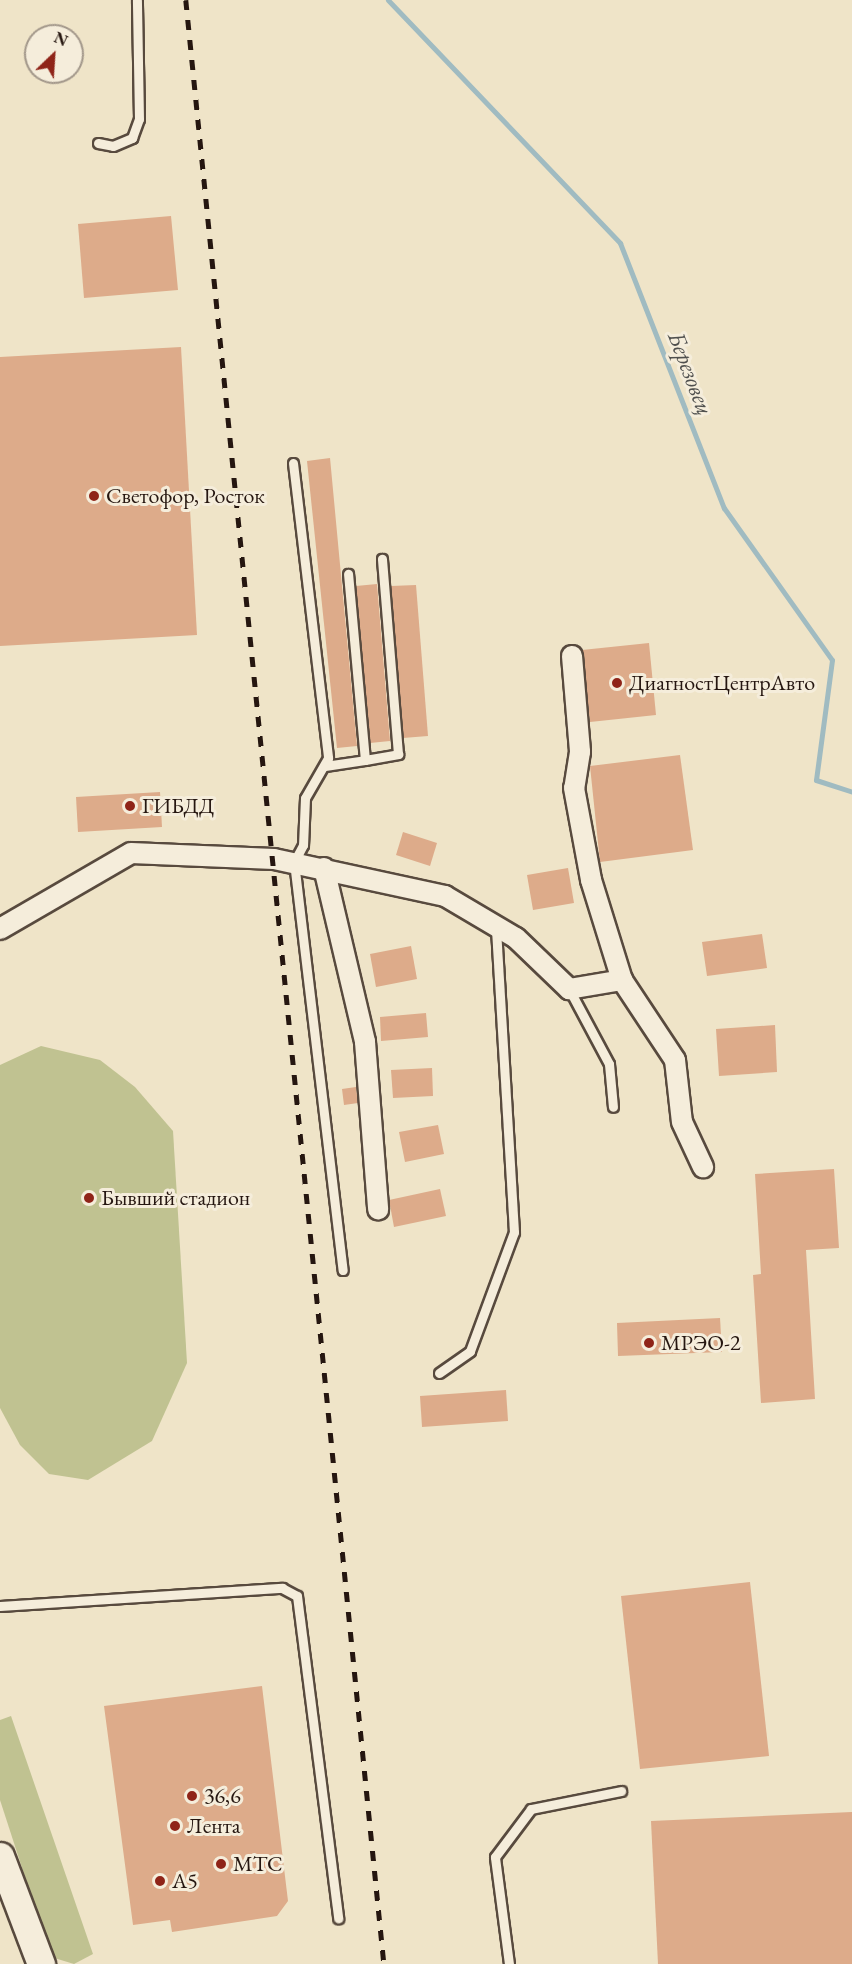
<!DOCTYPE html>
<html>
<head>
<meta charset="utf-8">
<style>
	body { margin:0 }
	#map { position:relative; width:852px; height:1964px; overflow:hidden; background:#efe4c8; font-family:"EB Garamond",serif }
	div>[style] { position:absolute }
	.green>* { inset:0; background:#c0c291 }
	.stream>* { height:5px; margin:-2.5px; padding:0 2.5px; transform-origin:2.5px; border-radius:2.5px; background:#a0bbc1 }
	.building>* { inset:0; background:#ddab8a }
	.roads { filter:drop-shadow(2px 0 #584a3e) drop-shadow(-2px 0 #584a3e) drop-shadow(0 2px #584a3e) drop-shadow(0 -2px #584a3e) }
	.lane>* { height:9px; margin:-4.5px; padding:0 4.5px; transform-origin:4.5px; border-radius:4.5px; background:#f5eddb }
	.street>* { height:20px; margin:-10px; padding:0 10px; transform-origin:10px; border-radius:10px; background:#f5eddb }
	.secondary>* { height:27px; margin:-13.5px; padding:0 13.5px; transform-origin:13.5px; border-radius:13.5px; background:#f5eddb }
	.rail>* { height:4.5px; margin-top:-2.25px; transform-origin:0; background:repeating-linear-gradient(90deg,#251610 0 10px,transparent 0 20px) }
	.dots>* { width:16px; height:16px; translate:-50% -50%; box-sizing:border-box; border:3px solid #f5eddb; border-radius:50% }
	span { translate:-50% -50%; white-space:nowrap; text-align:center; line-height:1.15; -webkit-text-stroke:6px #f5eddb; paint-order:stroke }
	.poi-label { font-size:22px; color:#251610 }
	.left { translate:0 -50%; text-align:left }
	.water-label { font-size:24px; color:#50504e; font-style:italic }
	.north { position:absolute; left:24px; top:24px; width:60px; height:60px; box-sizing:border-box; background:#f5eddb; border:2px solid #a2978a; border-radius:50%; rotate:25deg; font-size:16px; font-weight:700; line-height:24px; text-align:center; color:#251610 }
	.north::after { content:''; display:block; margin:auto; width:21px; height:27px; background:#8f2418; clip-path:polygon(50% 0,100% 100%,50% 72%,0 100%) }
</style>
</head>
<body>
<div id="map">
	<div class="green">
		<i style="clip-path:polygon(41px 1046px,100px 1060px,135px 1087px,173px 1131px,187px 1363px,152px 1441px,88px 1480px,49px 1474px,20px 1445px,0 1408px,0 1065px)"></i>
		<i style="clip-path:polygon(11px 1716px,93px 1954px,74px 1964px,51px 1957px,0 1800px,0 1720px)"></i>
	</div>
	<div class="stream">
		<i style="left:388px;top:0;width:336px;rotate:46.3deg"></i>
		<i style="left:620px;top:243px;width:285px;rotate:68.6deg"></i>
		<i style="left:724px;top:508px;width:186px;rotate:54.6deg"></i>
		<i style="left:832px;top:660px;width:121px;rotate:97.6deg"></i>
		<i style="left:816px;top:780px;width:38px;rotate:18deg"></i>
	</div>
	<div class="building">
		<i style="clip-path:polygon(171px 216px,178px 290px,84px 298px,78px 224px)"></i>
		<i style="clip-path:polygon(181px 347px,197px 635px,0 646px,0 357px)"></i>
		<i style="clip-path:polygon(330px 458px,357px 746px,337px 748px,307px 461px)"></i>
		<i style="clip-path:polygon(377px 584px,390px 741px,370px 743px,356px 586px)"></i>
		<i style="clip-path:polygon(416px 585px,428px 736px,403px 738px,391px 586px)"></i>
		<i style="clip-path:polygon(649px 643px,656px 715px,590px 722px,582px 650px)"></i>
		<i style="clip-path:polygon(680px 755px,693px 850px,600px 862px,590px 766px)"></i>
		<i style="clip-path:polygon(160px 792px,162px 827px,78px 832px,76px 797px)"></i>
		<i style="clip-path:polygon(403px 832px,437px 843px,430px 866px,396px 855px)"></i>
		<i style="clip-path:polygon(568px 868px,574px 903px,533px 910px,527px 875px)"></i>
		<i style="clip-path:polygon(762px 934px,767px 968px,707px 976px,702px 942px)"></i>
		<i style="clip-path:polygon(411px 946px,417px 979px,376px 987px,370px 954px)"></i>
		<i style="clip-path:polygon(426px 1013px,428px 1037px,381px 1041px,380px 1017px)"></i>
		<i style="clip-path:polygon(775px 1025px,777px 1072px,719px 1076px,716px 1029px)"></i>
		<i style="clip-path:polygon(432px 1068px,433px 1096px,393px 1098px,391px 1070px)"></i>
		<i style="clip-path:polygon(356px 1087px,358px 1103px,344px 1105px,342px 1089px)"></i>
		<i style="clip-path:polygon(438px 1125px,444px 1154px,405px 1162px,399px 1132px)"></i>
		<i style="clip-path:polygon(834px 1169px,839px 1248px,806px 1250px,815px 1399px,761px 1403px,753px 1275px,761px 1274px,755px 1174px)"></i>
		<i style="clip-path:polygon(440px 1189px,446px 1216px,394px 1227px,389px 1200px)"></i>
		<i style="clip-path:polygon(720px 1318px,722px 1352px,618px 1356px,617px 1323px)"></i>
		<i style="clip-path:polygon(506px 1390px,508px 1421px,422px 1427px,420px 1396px)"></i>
		<i style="clip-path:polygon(750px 1582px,769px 1756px,640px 1769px,621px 1596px)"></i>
		<i style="clip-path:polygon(262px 1686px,288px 1901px,277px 1916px,172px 1932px,170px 1920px,133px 1925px,104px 1706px)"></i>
		<i style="clip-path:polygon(852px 1812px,852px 1964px,658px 1964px,651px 1821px)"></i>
	</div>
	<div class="roads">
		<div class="lane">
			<i style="left:98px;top:143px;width:15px;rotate:11deg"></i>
			<i style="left:113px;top:146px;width:21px;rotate:-23deg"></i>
			<i style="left:132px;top:138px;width:20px;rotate:-70deg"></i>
			<i style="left:139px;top:119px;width:119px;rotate:-91deg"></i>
			<i style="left:293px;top:463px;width:297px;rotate:83.2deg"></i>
			<i style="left:328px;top:758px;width:46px;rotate:119.9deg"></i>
			<i style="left:305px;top:798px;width:47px;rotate:92.4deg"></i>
			<i style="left:303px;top:845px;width:19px;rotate:118deg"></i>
			<i style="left:294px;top:862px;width:411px;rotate:83.2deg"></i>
			<i style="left:365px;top:760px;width:34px;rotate:-10deg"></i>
			<i style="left:398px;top:754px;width:196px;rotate:-94.7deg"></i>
			<i style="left:325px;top:766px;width:40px;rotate:-8.5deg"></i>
			<i style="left:365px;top:760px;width:187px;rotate:-95.2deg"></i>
			<i style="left:569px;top:989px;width:85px;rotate:61.9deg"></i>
			<i style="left:609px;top:1064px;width:43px;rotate:84.7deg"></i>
			<i style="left:439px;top:1373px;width:38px;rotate:-35deg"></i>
			<i style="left:470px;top:1351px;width:127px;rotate:-69.7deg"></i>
			<i style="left:514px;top:1232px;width:306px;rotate:-93.4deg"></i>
			<i style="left:0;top:1606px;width:283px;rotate:-3.7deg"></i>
			<i style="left:282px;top:1588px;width:17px;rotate:28deg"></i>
			<i style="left:297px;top:1596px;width:325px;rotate:82.7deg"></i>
			<i style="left:509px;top:1964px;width:108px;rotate:-97.5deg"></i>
			<i style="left:495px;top:1857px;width:60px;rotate:-53.1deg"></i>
			<i style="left:531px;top:1809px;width:92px;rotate:-11.3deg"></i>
		</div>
		<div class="street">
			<i style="left:572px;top:656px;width:96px;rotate:85.2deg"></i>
			<i style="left:580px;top:752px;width:36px;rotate:99deg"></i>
			<i style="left:574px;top:788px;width:94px;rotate:79.5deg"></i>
			<i style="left:591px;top:880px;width:105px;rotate:72.8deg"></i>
			<i style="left:324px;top:868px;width:179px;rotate:76.7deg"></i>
			<i style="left:365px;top:1042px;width:168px;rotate:85.5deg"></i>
			<i style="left:0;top:929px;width:151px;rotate:-30.1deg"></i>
			<i style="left:131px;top:853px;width:143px;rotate:2.4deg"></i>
			<i style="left:274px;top:859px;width:175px;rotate:12.2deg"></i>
			<i style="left:445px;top:896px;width:82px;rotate:30.6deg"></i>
			<i style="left:516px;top:938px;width:74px;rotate:43.9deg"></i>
			<i style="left:569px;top:989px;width:54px;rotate:-9.6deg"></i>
			<i style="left:622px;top:980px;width:96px;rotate:56.5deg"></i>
			<i style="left:675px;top:1060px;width:62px;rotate:83.6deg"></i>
			<i style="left:682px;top:1122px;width:50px;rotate:65deg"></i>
		</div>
		<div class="secondary">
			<i style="left:0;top:1856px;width:116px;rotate:69.2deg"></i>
		</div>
	</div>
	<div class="rail">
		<i style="left:186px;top:0;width:1974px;rotate:84.24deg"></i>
	</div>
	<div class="dots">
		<i style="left:94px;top:496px;background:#8f2418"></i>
		<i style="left:617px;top:683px;background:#8f2418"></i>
		<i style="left:130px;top:806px;background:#8f2418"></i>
		<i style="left:89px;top:1198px;background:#8f2418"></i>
		<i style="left:649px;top:1343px;background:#8f2418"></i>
		<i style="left:192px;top:1796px;background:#8f2418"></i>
		<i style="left:175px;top:1826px;background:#8f2418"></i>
		<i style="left:221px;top:1864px;background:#8f2418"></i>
		<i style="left:160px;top:1881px;background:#8f2418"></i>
	</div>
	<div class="poi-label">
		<span class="left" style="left:106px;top:496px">Светофор, Росток</span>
		<span class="left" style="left:629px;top:683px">ДиагностЦентрАвто</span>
		<span class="left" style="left:142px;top:806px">ГИБДД</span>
		<span class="left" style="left:101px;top:1198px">Бывший стадион</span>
		<span class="left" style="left:661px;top:1343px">МРЭО-2</span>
		<span class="left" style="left:204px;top:1796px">36,6</span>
		<span class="left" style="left:187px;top:1826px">Лента</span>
		<span class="left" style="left:233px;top:1864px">МТС</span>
		<span class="left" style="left:172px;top:1881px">А5</span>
	</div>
	<div class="water-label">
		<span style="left:691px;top:373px;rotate:69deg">Березовец</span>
	</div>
	<div class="north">N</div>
</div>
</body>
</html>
